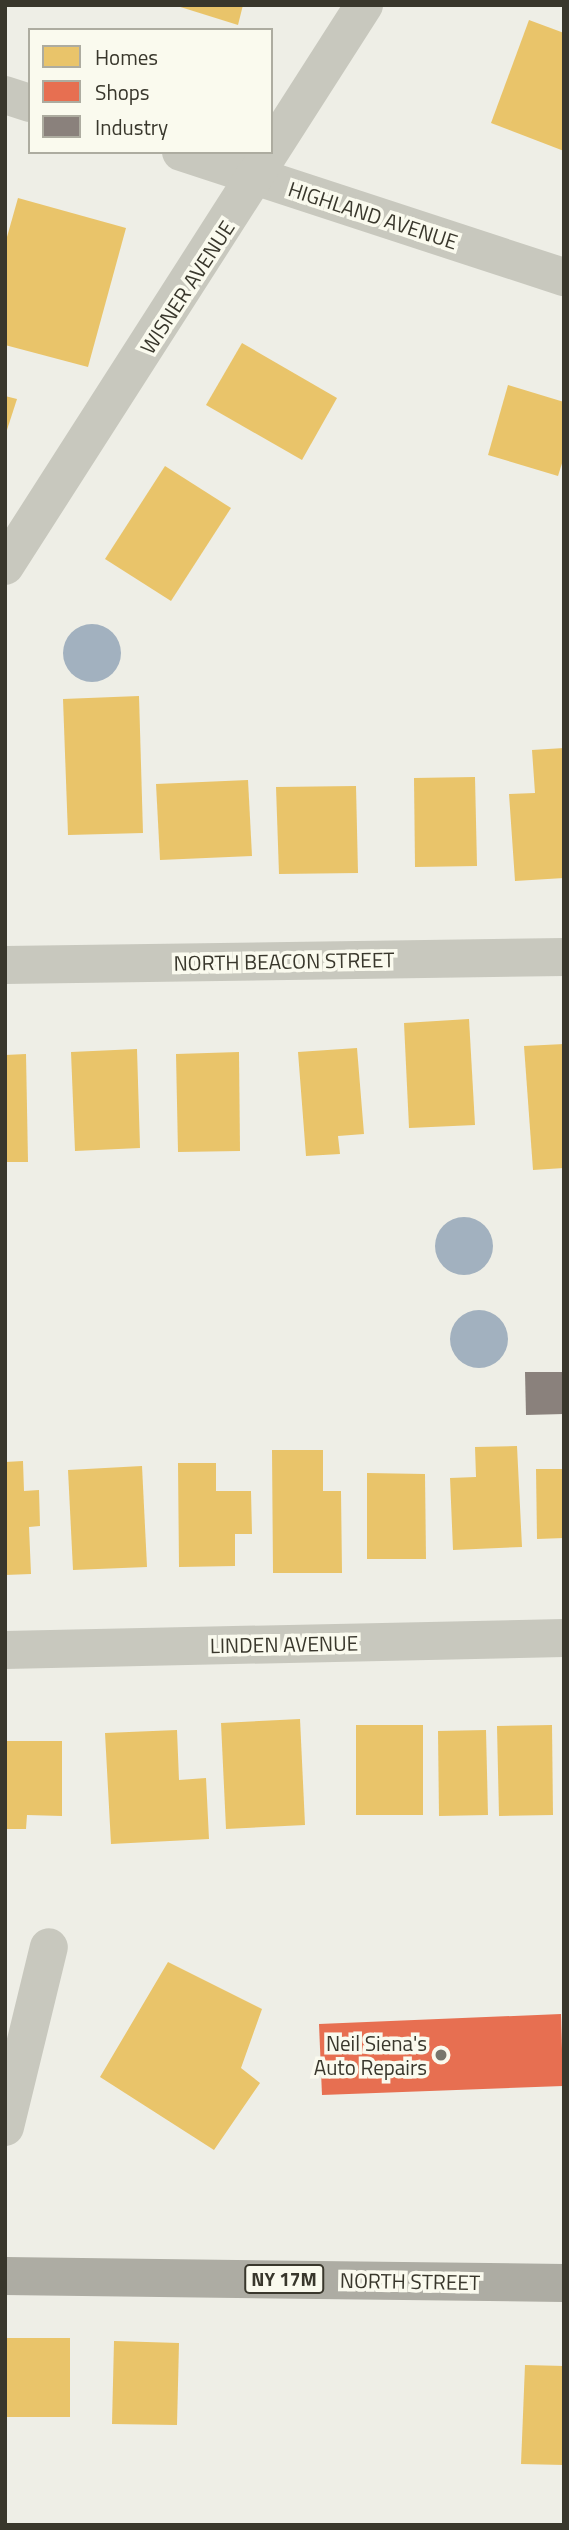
<!DOCTYPE html>
<html>
<head>
<meta charset="utf-8">
<style>
	body { margin:0 }
	#map { position:relative; width:569px; height:2530px; overflow:hidden; background:#eeeee6; font-family:"Titillium Web",sans-serif }
	div>[style] { position:absolute }
	.water>* { inset:0; background:#a2b1bf }
	.round { border-radius:50% }
	.homes>* { inset:0; background:#e9c46a }
	.shops>* { inset:0; background:#e76f51 }
	.industry>* { inset:0; background:#8a817c }
	.minor>* { height:38px; margin:-19px; padding:0 19px; transform-origin:19px; border-radius:19px; background:#c8c8be }
	.major>* { height:38px; margin:-19px; padding:0 19px; transform-origin:19px; border-radius:19px; background:#adaca3 }
	.dots>* { width:19px; height:19px; translate:-50% -50%; box-sizing:border-box; border:4px solid #fafaee; border-radius:50% }
	span { translate:-50% -50%; white-space:nowrap; text-align:center; line-height:1.15; -webkit-text-stroke:7px #fafaee; paint-order:stroke }
	.shield-label span { padding:2px 5px; background:#fafaee; border:2px solid; border-radius:5px; -webkit-text-stroke-width:0 }
	.shield-label { font-size:19px; color:#39372c; font-weight:700 }
	.street-label { font-size:21px; color:#39372c }
	.poi-label { font-size:21px; color:#39372c }
	.right { translate:-100% -50%; text-align:right }
	.frame { position:absolute; inset:0; border:7px solid #39372c; pointer-events:none }
	.legend { position:absolute; left:28px; top:28px; width:245px; height:126px; box-sizing:border-box; background:#fafaee; border:2px solid #adaca0; margin:0; padding:9px 12px; list-style:none; font-size:21px; color:#39372c }
	.legend li { display:flex; align-items:center; gap:14px; height:35px }
	.legend b { width:35px; border:2px solid #adaca0 }
</style>
</head>
<body>
<div id="map">
	<div class="water">
		<i class="round" style="left:63px;top:624px;width:58px;height:58px"></i>
		<i class="round" style="left:435px;top:1217px;width:58px;height:58px"></i>
		<i class="round" style="left:450px;top:1310px;width:58px;height:58px"></i>
	</div>
	<div class="homes">
		<i style="clip-path:polygon(174px 5px,243px 5px,238px 25px)"></i>
		<i style="clip-path:polygon(529px 20px,564px 33px,564px 151px,491px 123px)"></i>
		<i style="clip-path:polygon(18px 198px,126px 228px,88px 367px,5px 345px,5px 244px)"></i>
		<i style="clip-path:polygon(242px 343px,337px 398px,302px 460px,206px 405px)"></i>
		<i style="clip-path:polygon(508px 385px,564px 402px,564px 457px,558px 476px,488px 455px)"></i>
		<i style="clip-path:polygon(5px 396px,17px 399px,6px 433px,5px 433px)"></i>
		<i style="clip-path:polygon(165px 466px,231px 508px,171px 601px,105px 559px)"></i>
		<i style="clip-path:polygon(139px 696px,143px 833px,68px 835px,63px 699px)"></i>
		<i style="clip-path:polygon(564px 748px,564px 878px,515px 881px,509px 794px,535px 793px,532px 750px)"></i>
		<i style="clip-path:polygon(475px 777px,477px 866px,415px 867px,414px 778px)"></i>
		<i style="clip-path:polygon(248px 780px,252px 856px,160px 860px,156px 784px)"></i>
		<i style="clip-path:polygon(356px 786px,358px 873px,279px 874px,276px 787px)"></i>
		<i style="clip-path:polygon(469px 1019px,475px 1125px,409px 1128px,404px 1023px)"></i>
		<i style="clip-path:polygon(564px 1044px,564px 1168px,533px 1170px,524px 1046px)"></i>
		<i style="clip-path:polygon(357px 1048px,364px 1134px,338px 1136px,340px 1154px,306px 1156px,298px 1052px)"></i>
		<i style="clip-path:polygon(137px 1049px,140px 1148px,75px 1151px,71px 1052px)"></i>
		<i style="clip-path:polygon(239px 1052px,240px 1151px,178px 1152px,176px 1054px)"></i>
		<i style="clip-path:polygon(26px 1054px,28px 1162px,5px 1162px,5px 1055px)"></i>
		<i style="clip-path:polygon(517px 1446px,522px 1547px,453px 1550px,450px 1478px,476px 1477px,475px 1447px)"></i>
		<i style="clip-path:polygon(272px 1450px,323px 1450px,323px 1491px,341px 1491px,342px 1573px,273px 1573px)"></i>
		<i style="clip-path:polygon(23px 1461px,24px 1491px,39px 1490px,40px 1526px,29px 1527px,31px 1574px,5px 1575px,5px 1462px)"></i>
		<i style="clip-path:polygon(178px 1463px,216px 1463px,216px 1491px,251px 1491px,252px 1534px,235px 1534px,235px 1566px,179px 1567px)"></i>
		<i style="clip-path:polygon(142px 1466px,147px 1567px,73px 1570px,68px 1470px)"></i>
		<i style="clip-path:polygon(536px 1469px,564px 1469px,564px 1538px,537px 1539px)"></i>
		<i style="clip-path:polygon(367px 1473px,425px 1474px,426px 1559px,367px 1559px)"></i>
		<i style="clip-path:polygon(300px 1719px,305px 1825px,226px 1829px,221px 1723px)"></i>
		<i style="clip-path:polygon(356px 1725px,423px 1725px,423px 1815px,356px 1815px)"></i>
		<i style="clip-path:polygon(552px 1725px,553px 1815px,499px 1816px,497px 1726px)"></i>
		<i style="clip-path:polygon(177px 1730px,179px 1780px,206px 1778px,209px 1839px,111px 1844px,105px 1733px)"></i>
		<i style="clip-path:polygon(486px 1730px,488px 1815px,439px 1816px,438px 1731px)"></i>
		<i style="clip-path:polygon(5px 1741px,62px 1741px,62px 1816px,27px 1815px,26px 1829px,5px 1829px)"></i>
		<i style="clip-path:polygon(168px 1962px,262px 2009px,241px 2068px,260px 2083px,214px 2150px,100px 2077px)"></i>
		<i style="clip-path:polygon(5px 2338px,70px 2338px,70px 2417px,5px 2417px)"></i>
		<i style="clip-path:polygon(114px 2341px,179px 2343px,177px 2425px,112px 2424px)"></i>
		<i style="clip-path:polygon(525px 2365px,564px 2366px,564px 2465px,521px 2464px)"></i>
	</div>
	<div class="shops">
		<i style="clip-path:polygon(561px 2014px,563px 2086px,322px 2095px,319px 2024px)"></i>
	</div>
	<div class="industry">
		<i style="clip-path:polygon(525px 1372px,564px 1372px,564px 1414px,526px 1415px)"></i>
	</div>
	<div class="minor">
		<i style="left:5px;top:95px;width:26px;rotate:18deg"></i>
		<i style="left:181px;top:152px;width:403px;rotate:18.1deg"></i>
		<i style="left:5px;top:566px;width:666px;rotate:-57.38deg"></i>
		<i style="left:5px;top:965px;width:559px;rotate:-0.82deg"></i>
		<i style="left:5px;top:1650px;width:559px;rotate:-1.23deg"></i>
		<i style="left:5px;top:2127px;width:185px;rotate:-76.3deg"></i>
	</div>
	<div class="major">
		<i style="left:5px;top:2276px;width:559px;rotate:0.72deg"></i>
	</div>
	<div class="dots">
		<i style="left:441px;top:2055px;background:#78776d"></i>
	</div>
	<div class="shield-label">
		<span style="left:284px;top:2279px">NY 17M</span>
	</div>
	<div class="street-label">
		<span style="left:373px;top:215px;rotate:18deg">HIGHLAND AVENUE</span>
		<span style="left:187px;top:287px;rotate:-57deg">WISNER AVENUE</span>
		<span style="left:284px;top:961px;rotate:-1deg">NORTH BEACON STREET</span>
		<span style="left:284px;top:1644px;rotate:-1deg">LINDEN AVENUE</span>
		<span style="left:410px;top:2281px;rotate:1deg">NORTH STREET</span>
	</div>
	<div class="poi-label">
		<span class="right" style="left:427px;top:2055px">Neil Siena's<br>Auto Repairs</span>
	</div>
	<div class="frame"></div>
	<ul class="legend">
	<li><b style="height:19px;background:#e9c46a"></b>Homes</li>
	<li><b style="height:19px;background:#e76f51"></b>Shops</li>
	<li><b style="height:19px;background:#8a817c"></b>Industry</li>
	</ul>
</div>
</body>
</html>
